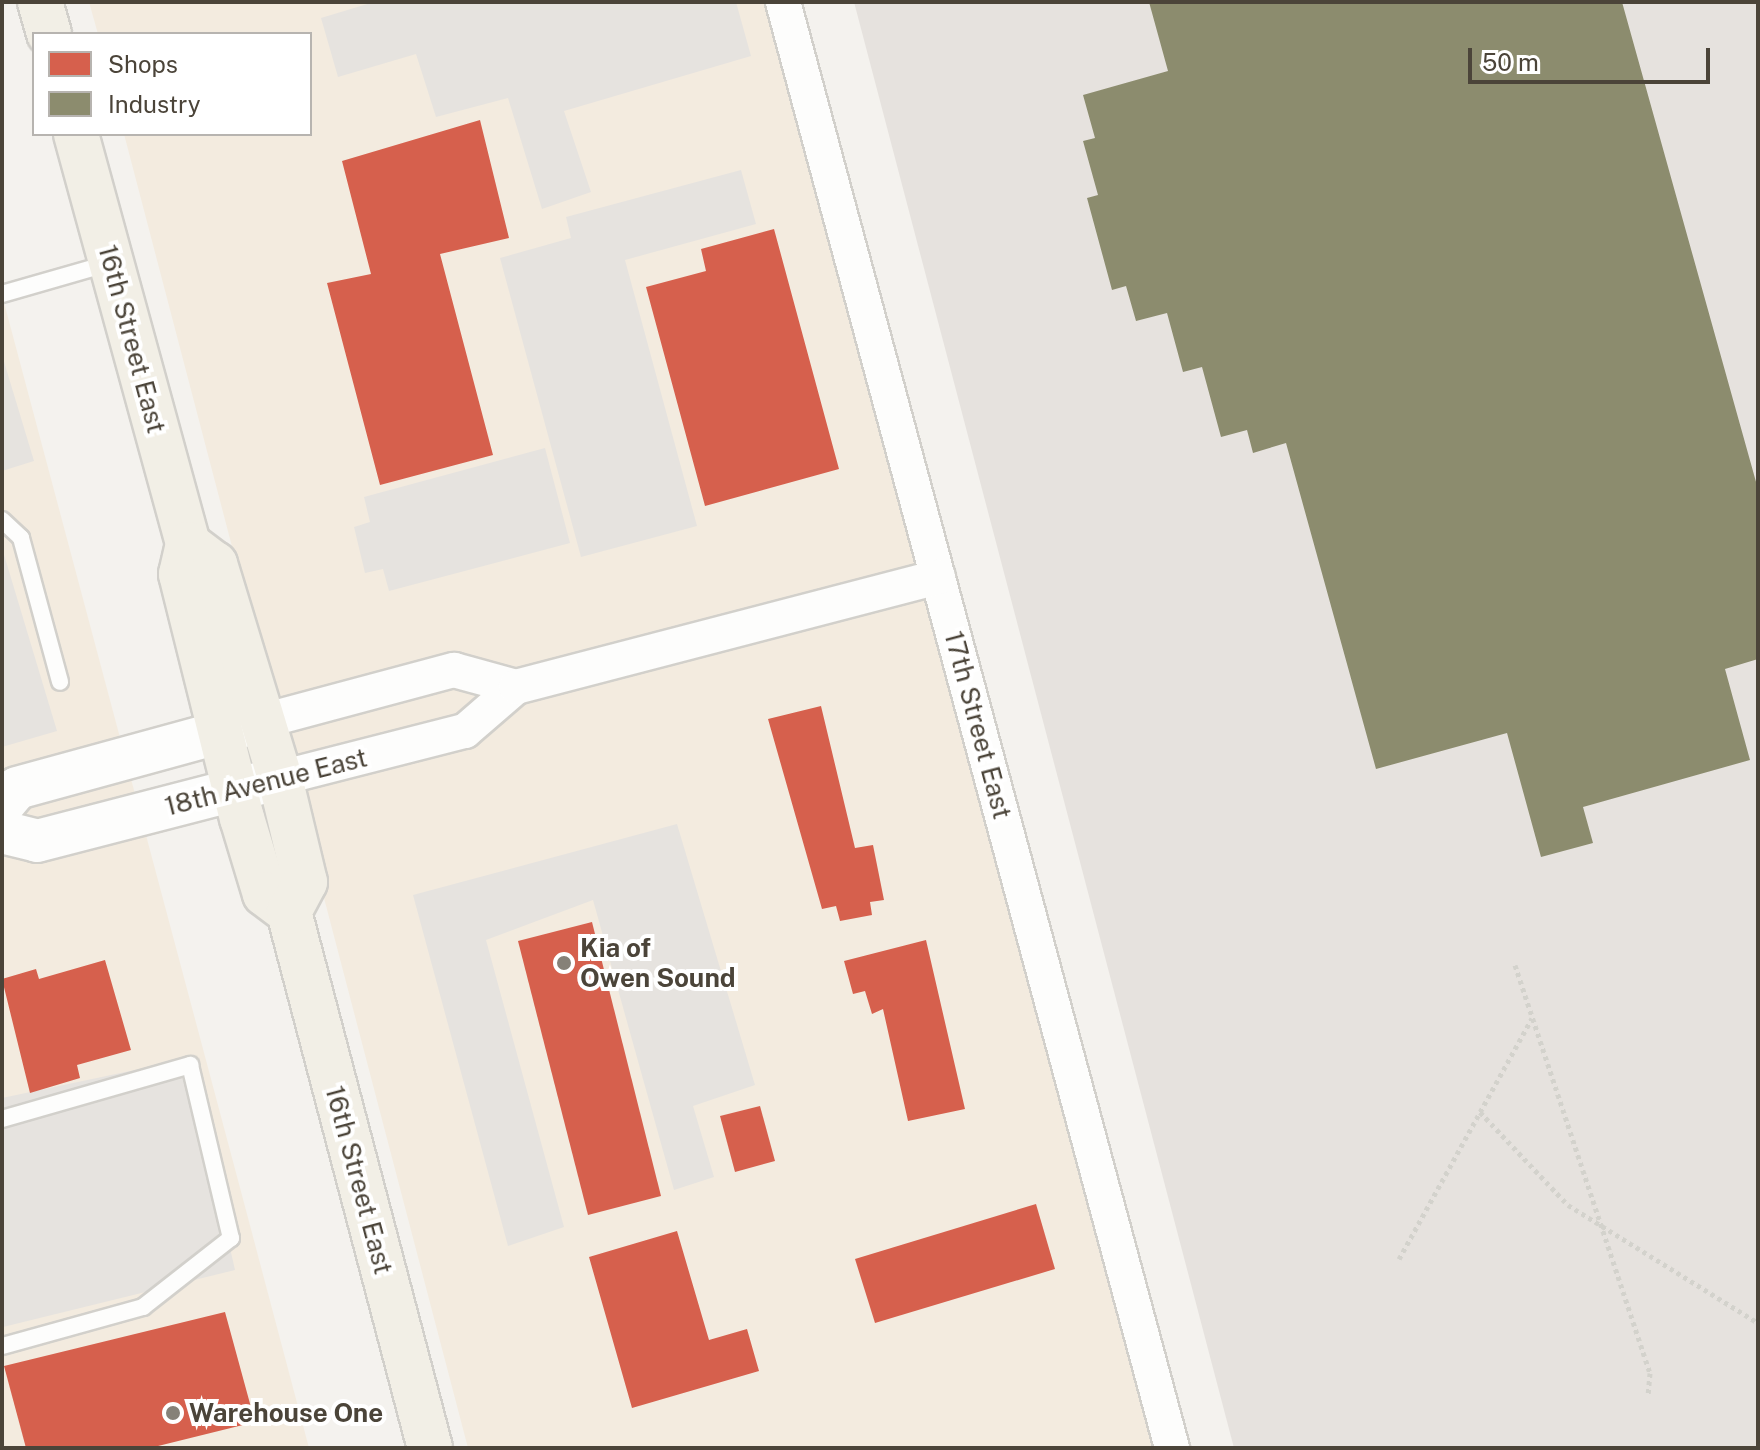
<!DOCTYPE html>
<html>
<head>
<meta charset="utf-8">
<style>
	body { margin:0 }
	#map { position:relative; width:1760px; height:1450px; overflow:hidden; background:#f4f2ee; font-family:"Public Sans",sans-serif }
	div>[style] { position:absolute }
	.commercial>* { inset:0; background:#f3ebdf }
	.industrial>* { inset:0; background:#e6e2de }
	.parking>* { inset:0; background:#e6e3df }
	.shops>* { inset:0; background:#d6604d }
	.industry>* { inset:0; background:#8c8c6e }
	.path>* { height:5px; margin-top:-2.5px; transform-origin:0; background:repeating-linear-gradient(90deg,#d3d2cc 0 4px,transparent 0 8px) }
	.roads { filter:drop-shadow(2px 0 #d2d0cb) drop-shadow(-2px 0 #d2d0cb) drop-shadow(0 2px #d2d0cb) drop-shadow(0 -2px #d2d0cb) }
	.service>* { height:16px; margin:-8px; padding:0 8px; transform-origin:8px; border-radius:8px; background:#fdfdfc }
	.minor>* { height:34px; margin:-17px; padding:0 17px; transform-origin:17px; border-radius:17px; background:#fdfdfc }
	.tertiary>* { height:42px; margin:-21px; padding:0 21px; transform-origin:21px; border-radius:21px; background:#fdfdfc }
	.primary>* { height:44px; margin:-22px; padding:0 22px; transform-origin:22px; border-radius:22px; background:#f2efe6 }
	.dots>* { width:22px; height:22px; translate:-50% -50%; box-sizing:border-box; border:4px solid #fff; border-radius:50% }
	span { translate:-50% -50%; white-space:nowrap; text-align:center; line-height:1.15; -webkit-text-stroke:8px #fff; paint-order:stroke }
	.street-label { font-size:26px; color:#4b4439 }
	.poi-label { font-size:26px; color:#4b4439; font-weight:700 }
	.left { translate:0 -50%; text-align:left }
	.frame { position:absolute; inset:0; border:4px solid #4b4439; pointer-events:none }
	.legend { position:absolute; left:32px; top:32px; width:280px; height:104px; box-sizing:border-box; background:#fff; border:2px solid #b7b4b0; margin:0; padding:10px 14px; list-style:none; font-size:24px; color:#4b4439 }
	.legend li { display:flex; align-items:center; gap:16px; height:40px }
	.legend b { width:40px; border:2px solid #b7b4b0 }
	.scale { position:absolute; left:1468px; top:48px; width:242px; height:36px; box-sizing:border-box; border:4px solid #4b4439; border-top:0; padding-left:10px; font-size:24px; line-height:28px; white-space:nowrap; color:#4b4439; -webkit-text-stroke:6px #fff; paint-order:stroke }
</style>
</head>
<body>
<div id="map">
	<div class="commercial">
		<i style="clip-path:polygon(89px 2px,765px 2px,1154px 1448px,468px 1448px,124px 134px,310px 134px,310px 34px,98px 34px)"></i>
		<i style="clip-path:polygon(2px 295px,239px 1184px,309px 1448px,2px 1448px)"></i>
	</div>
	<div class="industrial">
		<i style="clip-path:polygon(854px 2px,1758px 2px,1758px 1448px,1234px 1448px)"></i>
	</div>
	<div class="parking">
		<i style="clip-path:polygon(374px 2px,736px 2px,751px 56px,564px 111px,591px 192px,542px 209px,508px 98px,436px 117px,416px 54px,338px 77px,321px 18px)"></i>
		<i style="clip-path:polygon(741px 170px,756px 224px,625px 260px,697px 526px,581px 557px,500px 258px,571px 238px,566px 217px)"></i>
		<i style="clip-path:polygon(2px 355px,34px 461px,2px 471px)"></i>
		<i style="clip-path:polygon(545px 448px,570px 543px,389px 591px,383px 569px,365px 573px,354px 527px,370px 522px,364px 497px)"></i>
		<i style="clip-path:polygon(2px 548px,57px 731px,2px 747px)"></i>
		<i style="clip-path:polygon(677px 824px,755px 1085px,693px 1106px,714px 1177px,674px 1190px,593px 900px,486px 940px,564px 1227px,508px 1246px,413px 895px)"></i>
		<i style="clip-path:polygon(187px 1059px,235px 1270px,3px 1327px,2px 1098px)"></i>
	</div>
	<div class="shops">
		<i style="clip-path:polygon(480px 120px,509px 238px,440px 254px,493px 455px,380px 485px,327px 283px,371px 274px,342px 161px)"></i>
		<i style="clip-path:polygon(774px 229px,839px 469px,705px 506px,646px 287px,706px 271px,701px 249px)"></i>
		<i style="clip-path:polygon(821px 706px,855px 848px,873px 845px,884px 900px,870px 902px,872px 915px,840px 921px,836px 906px,822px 909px,768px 719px)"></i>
		<i style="clip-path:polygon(592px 922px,661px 1196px,588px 1215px,518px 941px)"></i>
		<i style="clip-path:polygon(926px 940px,965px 1109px,908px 1121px,883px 1009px,872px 1014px,865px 991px,853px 994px,844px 961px)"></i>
		<i style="clip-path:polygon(105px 960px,131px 1050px,77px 1065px,80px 1078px,30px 1093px,2px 979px,36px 969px,39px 979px)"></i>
		<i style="clip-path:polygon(760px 1106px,775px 1161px,735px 1172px,720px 1116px)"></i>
		<i style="clip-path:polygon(1036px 1204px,1055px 1269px,875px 1323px,855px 1259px)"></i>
		<i style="clip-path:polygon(677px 1231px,709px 1340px,747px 1329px,759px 1371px,632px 1408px,589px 1257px)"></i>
		<i style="clip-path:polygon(225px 1312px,255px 1422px,150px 1448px,26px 1448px,4px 1366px)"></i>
	</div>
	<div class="industry">
		<i style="clip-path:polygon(1149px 2px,1622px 2px,1758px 489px,1758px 659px,1725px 669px,1750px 760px,1583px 807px,1593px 843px,1541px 857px,1507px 733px,1376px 769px,1286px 443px,1253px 453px,1247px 430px,1221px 437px,1202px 367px,1183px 372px,1167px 313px,1136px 321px,1126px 286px,1112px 290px,1087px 198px,1098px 195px,1083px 141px,1095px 138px,1083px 95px,1168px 71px)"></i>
	</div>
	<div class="path">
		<i style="left:1515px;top:965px;width:430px;rotate:71.7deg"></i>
		<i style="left:1650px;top:1373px;width:23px;rotate:95deg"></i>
		<i style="left:1480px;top:1112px;width:128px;rotate:46.6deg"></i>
		<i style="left:1568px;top:1205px;width:224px;rotate:31.8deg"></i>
		<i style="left:1399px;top:1259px;width:275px;rotate:-61.1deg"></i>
	</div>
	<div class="roads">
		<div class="service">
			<i style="left:2px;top:294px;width:112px;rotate:-16deg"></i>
			<i style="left:2px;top:520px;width:26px;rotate:43deg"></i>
			<i style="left:21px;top:538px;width:149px;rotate:74.8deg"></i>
			<i style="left:2px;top:1119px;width:196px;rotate:-16deg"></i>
			<i style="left:190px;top:1065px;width:178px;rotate:76.7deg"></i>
			<i style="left:231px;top:1238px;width:112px;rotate:141.9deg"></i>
			<i style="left:143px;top:1307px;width:146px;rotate:164.5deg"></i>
		</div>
		<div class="minor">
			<i style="left:783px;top:2px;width:1497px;rotate:74.94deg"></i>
			<i style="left:263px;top:721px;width:198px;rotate:-15deg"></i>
			<i style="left:454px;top:670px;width:64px;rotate:15.3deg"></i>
			<i style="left:280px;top:778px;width:191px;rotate:-14.3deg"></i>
			<i style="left:465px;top:731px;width:67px;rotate:-40.8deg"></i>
			<i style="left:516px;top:687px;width:436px;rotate:-14.6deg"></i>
		</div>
		<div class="tertiary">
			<i style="left:2px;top:806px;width:23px;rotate:-50deg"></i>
			<i style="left:17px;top:788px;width:247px;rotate:-15.3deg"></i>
			<i style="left:2px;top:832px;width:36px;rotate:14deg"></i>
			<i style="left:37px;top:841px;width:251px;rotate:-14.5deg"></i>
		</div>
		<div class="primary">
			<i style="left:40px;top:2px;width:33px;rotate:74deg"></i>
			<i style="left:76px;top:134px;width:425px;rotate:74.7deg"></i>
			<i style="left:188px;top:544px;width:31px;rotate:103deg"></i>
			<i style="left:181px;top:574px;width:252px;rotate:76deg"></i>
			<i style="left:242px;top:818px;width:79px;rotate:73.2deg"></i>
			<i style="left:265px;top:894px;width:30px;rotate:37deg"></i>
			<i style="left:289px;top:912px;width:554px;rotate:75.26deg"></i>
			<i style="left:188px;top:544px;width:34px;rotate:37deg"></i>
			<i style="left:215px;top:564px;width:224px;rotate:73.1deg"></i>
			<i style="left:280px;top:778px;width:107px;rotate:76.5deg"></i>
			<i style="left:305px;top:882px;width:34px;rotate:118deg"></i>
		</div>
	</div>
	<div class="dots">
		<i style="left:564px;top:963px;background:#868178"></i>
		<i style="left:173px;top:1413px;background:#868178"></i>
	</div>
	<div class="street-label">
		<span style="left:132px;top:339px;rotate:75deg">16th Street East</span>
		<span style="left:978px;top:725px;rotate:75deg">17th Street East</span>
		<span style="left:266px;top:782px;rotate:-14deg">18th Avenue East</span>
		<span style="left:359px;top:1180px;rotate:75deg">16th Street East</span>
	</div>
	<div class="poi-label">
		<span class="left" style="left:580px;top:963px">Kia of<br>Owen Sound</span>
		<span class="left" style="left:189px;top:1413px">Warehouse One</span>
	</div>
	<div class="frame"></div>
	<ul class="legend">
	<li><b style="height:22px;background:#d6604d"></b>Shops</li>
	<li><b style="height:22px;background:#8c8c6e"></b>Industry</li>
	</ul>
	<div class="scale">50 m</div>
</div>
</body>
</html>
